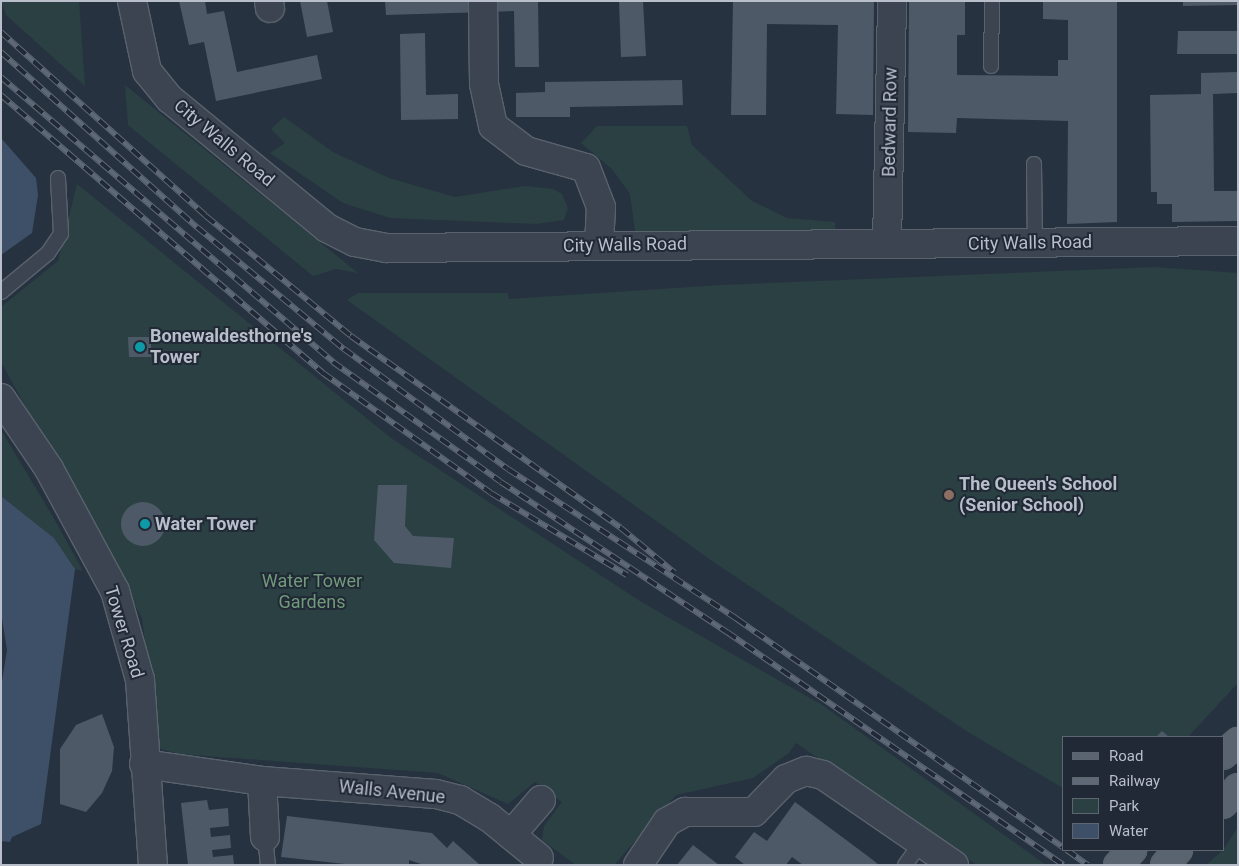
<!DOCTYPE html>
<html>
<head>
<meta charset="utf-8">
<style>
	body { margin:0 }
	#map { position:relative; width:1239px; height:866px; overflow:hidden; background:#273240; font-family:Roboto,sans-serif }
	div>[style] { position:absolute }
	.green>* { inset:0; background:#2a4042 }
	.water>* { inset:0; background:#3e5068 }
	.building>* { inset:0; background:#4e5968 }
	.round { border-radius:50% }
	.roads { filter:drop-shadow(1px 0 #59626d) drop-shadow(-1px 0 #59626d) drop-shadow(0 1px #59626d) drop-shadow(0 -1px #59626d) }
	.service>* { height:14px; margin:-7px; padding:0 7px; transform-origin:7px; border-radius:7px; background:#3b4450 }
	.minor>* { height:28px; margin:-14px; padding:0 14px; transform-origin:14px; border-radius:14px; background:#3b4450 }
	.tertiary>* { height:28px; margin:-14px; padding:0 14px; transform-origin:14px; border-radius:14px; background:#3b4450 }
	.primary>* { height:28px; margin:-14px; padding:0 14px; transform-origin:14px; border-radius:14px; background:#5a6370 }
	.rail>* { height:5.5px; margin-top:-2.75px; transform-origin:0; background:repeating-linear-gradient(90deg,#202935 0 11px,#5e6876 0 22px); box-sizing:border-box; border-block:1px solid #5e6876 }
	.dots>* { width:14px; height:14px; translate:-50% -50%; box-sizing:border-box; border:2px solid #202935; border-radius:50% }
	span { translate:-50% -50%; white-space:nowrap; text-align:center; line-height:1.15; -webkit-text-stroke:4px #202935; paint-order:stroke }
	.street-label { font-size:18px; color:#b8bfca }
	.poi-label { font-size:18px; color:#b8bfca; font-weight:700 }
	.left { translate:0 -50%; text-align:left }
	.park-label { font-size:18px; color:#719a7a }
	.frame { position:absolute; inset:0; border:2px solid #b8bfca; pointer-events:none }
	.legend { position:absolute; left:1062px; top:736px; width:162px; height:115px; box-sizing:border-box; background:#202935; border:1px solid #5d6571; margin:0; padding:6px 9px; list-style:none; font-size:15px; color:#b8bfca }
	.legend li { display:flex; align-items:center; gap:10px; height:25px }
	.legend b { width:25px; border:1px solid #5d6571 }
</style>
</head>
<body>
<div id="map">
	<div class="green">
		<i style="clip-path:polygon(1px 1px,79px 1px,85px 86px,6px 15px)"></i>
		<i style="clip-path:polygon(125px 85px,358px 273px,336px 269px,313px 276px,128px 125px)"></i>
		<i style="clip-path:polygon(284px 117px,333px 152px,389px 178px,455px 197px,525px 186px,553px 189px,562px 194px,568px 208px,564px 220px,536px 224px,390px 218px,343px 203px,270px 153px,285px 143px,271px 129px)"></i>
		<i style="clip-path:polygon(597px 126px,687px 126px,692px 145px,752px 201px,787px 218px,835px 222px,836px 238px,636px 239px,630px 194px,612px 169px,581px 143px)"></i>
		<i style="clip-path:polygon(77px 184px,391px 438px,643px 603px,822px 705px,1046px 865px,977px 865px,796px 743px,789px 753px,753px 778px,676px 795px,614px 865px,576px 865px,542px 840px,544px 826px,562px 802px,535px 782px,508px 804px,438px 773px,178px 754px,158px 748px,142px 618px,1px 362px,1px 307px,58px 261px)"></i>
		<i style="clip-path:polygon(1154px 267px,1238px 273px,1238px 683px,1188px 737px,1063px 737px,1063px 788px,968px 732px,715px 563px,347px 300px,358px 293px,508px 293px,509px 299px,721px 285px)"></i>
		<i style="clip-path:polygon(1px 430px,56px 522px,83px 571px,75px 569px,54px 538px,1px 496px)"></i>
		<i style="clip-path:polygon(1238px 827px,1238px 865px,1206px 865px,1223px 850px)"></i>
	</div>
	<div class="water">
		<i style="clip-path:polygon(1px 138px,36px 178px,38px 195px,32px 233px,1px 255px)"></i>
		<i style="clip-path:polygon(1px 496px,54px 538px,75px 569px,41px 824px,12px 837px,10px 842px,1px 841px,1px 687px,7px 650px,1px 612px)"></i>
	</div>
	<div class="building">
		<i style="clip-path:polygon(179px 1px,205px 1px,207px 14px,224px 11px,237px 72px,317px 55px,322px 79px,216px 101px,204px 42px,189px 45px)"></i>
		<i style="clip-path:polygon(300px 1px,327px 1px,333px 32px,307px 37px)"></i>
		<i style="clip-path:polygon(385px 1px,538px 1px,539px 67px,515px 67px,514px 11px,386px 15px)"></i>
		<i style="clip-path:polygon(619px 1px,643px 1px,646px 56px,621px 57px)"></i>
		<i style="clip-path:polygon(733px 1px,874px 1px,873px 115px,836px 114px,838px 25px,767px 24px,766px 115px,731px 115px)"></i>
		<i style="clip-path:polygon(909px 1px,965px 1px,965px 35px,957px 35px,957px 75px,1058px 76px,1058px 60px,1068px 60px,1068px 20px,1043px 19px,1043px 1px,1117px 1px,1117px 222px,1067px 224px,1068px 121px,957px 118px,956px 133px,908px 132px)"></i>
		<i style="clip-path:polygon(1183px 1px,1238px 1px,1238px 5px,1183px 6px)"></i>
		<i style="clip-path:polygon(1178px 31px,1238px 31px,1238px 54px,1177px 54px)"></i>
		<i style="clip-path:polygon(425px 33px,426px 95px,458px 94px,458px 119px,401px 120px,400px 34px)"></i>
		<i style="clip-path:polygon(1238px 72px,1238px 93px,1213px 94px,1214px 191px,1238px 191px,1238px 221px,1172px 222px,1172px 204px,1157px 204px,1157px 192px,1151px 192px,1150px 95px,1201px 94px,1201px 73px)"></i>
		<i style="clip-path:polygon(682px 80px,683px 105px,570px 107px,570px 117px,516px 117px,516px 93px,545px 92px,545px 82px)"></i>
		<i style="clip-path:polygon(128px 337px,151px 337px,151px 357px,129px 357px)"></i>
		<i style="clip-path:polygon(378px 485px,407px 485px,405px 526px,413px 536px,454px 538px,451px 568px,394px 563px,374px 540px)"></i>
		<i class="round" style="left:121px;top:502px;width:44px;height:44px"></i>
		<i style="clip-path:polygon(102px 714px,114px 747px,112px 771px,102px 793px,86px 812px,60px 804px,60px 749px,76px 725px)"></i>
		<i style="clip-path:polygon(1162px 731px,1169px 737px,1156px 737px)"></i>
		<i style="clip-path:polygon(207px 800px,209px 810px,228px 808px,229px 826px,210px 828px,211px 837px,230px 835px,231px 848px,212px 850px,213px 857px,233px 855px,234px 865px,188px 865px,181px 803px)"></i>
		<i style="clip-path:polygon(795px 802px,869px 857px,879px 865px,803px 865px,792px 857px,786px 865px,745px 865px,735px 857px,754px 832px,767px 841px)"></i>
		<i style="clip-path:polygon(287px 816px,432px 833px,447px 848px,453px 841px,480px 865px,424px 865px,409px 860px,409px 865px,354px 865px,281px 857px)"></i>
		<i style="clip-path:polygon(693px 845px,719px 865px,677px 865px)"></i>
	</div>
	<div class="roads">
		<div class="service">
			<i style="left:991px;top:66px;width:65px;rotate:-89.1deg"></i>
			<i style="left:1034px;top:164px;width:79px;rotate:89.3deg"></i>
			<i style="left:1px;top:292px;width:61px;rotate:-39.7deg"></i>
			<i style="left:48px;top:253px;width:23px;rotate:-56deg"></i>
			<i style="left:61px;top:234px;width:56px;rotate:-93.1deg"></i>
			<i style="left:265px;top:837px;width:28px;rotate:84deg"></i>
			<i style="left:905px;top:865px;width:29px;rotate:-54deg"></i>
		</div>
		<div class="minor">
			<i style="left:132px;top:1px;width:72px;rotate:77.9deg"></i>
			<i style="left:147px;top:71px;width:36px;rotate:51deg"></i>
			<i style="left:170px;top:99px;width:203px;rotate:39.4deg"></i>
			<i style="left:327px;top:228px;width:31px;rotate:27deg"></i>
			<i style="left:355px;top:242px;width:32px;rotate:11deg"></i>
			<i style="left:386px;top:248px;width:852px;rotate:-0.47deg"></i>
			<i style="left:269px;top:1px;width:7px;rotate:82deg"></i>
			<i style="left:483px;top:1px;width:83px;rotate:89.3deg"></i>
			<i style="left:484px;top:84px;width:43px;rotate:77.9deg"></i>
			<i style="left:493px;top:126px;width:41px;rotate:37.1deg"></i>
			<i style="left:526px;top:151px;width:62px;rotate:15.8deg"></i>
			<i style="left:586px;top:168px;width:42px;rotate:69deg"></i>
			<i style="left:601px;top:207px;width:38px;rotate:93deg"></i>
			<i style="left:887px;top:243px;width:242px;rotate:-88.8deg"></i>
			<i style="left:144px;top:764px;width:119px;rotate:8.2deg"></i>
			<i style="left:262px;top:781px;width:174px;rotate:4.3deg"></i>
			<i style="left:436px;top:794px;width:25px;rotate:14deg"></i>
			<i style="left:460px;top:800px;width:35px;rotate:31deg"></i>
			<i style="left:490px;top:818px;width:63px;rotate:39.2deg"></i>
			<i style="left:262px;top:781px;width:56px;rotate:86.9deg"></i>
			<i style="left:511px;top:835px;width:46px;rotate:-49.4deg"></i>
			<i style="left:638px;top:865px;width:52px;rotate:-56deg"></i>
			<i style="left:667px;top:822px;width:21px;rotate:-29deg"></i>
			<i style="left:685px;top:812px;width:69px"></i>
			<i style="left:754px;top:812px;width:46px;rotate:-45.9deg"></i>
			<i style="left:786px;top:779px;width:22px;rotate:-22deg"></i>
			<i style="left:806px;top:771px;width:17px;rotate:13deg"></i>
			<i style="left:823px;top:775px;width:159px;rotate:34.5deg"></i>
		</div>
		<div class="tertiary">
			<i style="left:1px;top:398px;width:86px;rotate:55.9deg"></i>
			<i style="left:49px;top:469px;width:139px;rotate:61.6deg"></i>
			<i style="left:115px;top:591px;width:92px;rotate:74.3deg"></i>
			<i style="left:140px;top:680px;width:185px;rotate:86deg"></i>
		</div>
		<div class="primary">
			<i style="left:1223px;top:755px;width:20px;rotate:-41deg"></i>
			<i style="left:1223px;top:804px;width:22px;rotate:-47deg"></i>
			<i style="left:1118px;top:865px;width:21px;rotate:-47deg"></i>
			<i style="left:1165px;top:865px;width:20px;rotate:-49deg"></i>
		</div>
	</div>
	<div class="rail">
		<i style="left:1px;top:32px;width:275px;rotate:41.9deg"></i>
		<i style="left:206px;top:216px;width:188px;rotate:39.6deg"></i>
		<i style="left:351px;top:336px;width:331px;rotate:35.4deg"></i>
		<i style="left:621px;top:528px;width:70px;rotate:39.8deg"></i>
		<i style="left:1px;top:52px;width:263px;rotate:41.8deg"></i>
		<i style="left:197px;top:227px;width:191px;rotate:39.7deg"></i>
		<i style="left:344px;top:349px;width:203px;rotate:36.2deg"></i>
		<i style="left:508px;top:469px;width:274px;rotate:33.2deg"></i>
		<i style="left:737px;top:619px;width:398px;rotate:35deg"></i>
		<i style="left:1px;top:77px;width:438px;rotate:40.6deg"></i>
		<i style="left:333px;top:362px;width:206px;rotate:35.5deg"></i>
		<i style="left:501px;top:482px;width:271px;rotate:33.6deg"></i>
		<i style="left:727px;top:632px;width:409px;rotate:34.7deg"></i>
		<i style="left:1px;top:95px;width:425px;rotate:40.8deg"></i>
		<i style="left:323px;top:373px;width:206px;rotate:35.5deg"></i>
		<i style="left:491px;top:493px;width:159px;rotate:31.1deg"></i>
		<i style="left:1067px;top:850px;width:26px;rotate:36deg"></i>
	</div>
	<div class="dots">
		<i style="left:140px;top:347px;background:#0f9aa8"></i>
		<i style="left:949px;top:495px;background:#8d6e63"></i>
		<i style="left:145px;top:524px;background:#0f9aa8"></i>
	</div>
	<div class="street-label">
		<span style="left:890px;top:122px;rotate:-89deg">Bedward Row</span>
		<span style="left:224px;top:143px;rotate:40deg">City Walls Road</span>
		<span style="left:1030px;top:243px;rotate:-1deg">City Walls Road</span>
		<span style="left:625px;top:245px;rotate:-1deg">City Walls Road</span>
		<span style="left:124px;top:632px;rotate:73deg">Tower Road</span>
		<span style="left:392px;top:792px;rotate:6deg">Walls Avenue</span>
	</div>
	<div class="poi-label">
		<span class="left" style="left:150px;top:347px">Bonewaldesthorne's<br>Tower</span>
		<span class="left" style="left:959px;top:495px">The Queen's School<br>(Senior School)</span>
		<span class="left" style="left:155px;top:524px">Water Tower</span>
	</div>
	<div class="park-label">
		<span style="left:312px;top:592px">Water Tower<br>Gardens</span>
	</div>
	<div class="frame"></div>
	<ul class="legend">
	<li><b style="height:6px;background:#5a6370"></b>Road</li>
	<li><b style="height:6px;background:#5e6876"></b>Railway</li>
	<li><b style="height:14px;background:#2a4042"></b>Park</li>
	<li><b style="height:14px;background:#3e5068"></b>Water</li>
	</ul>
</div>
</body>
</html>
